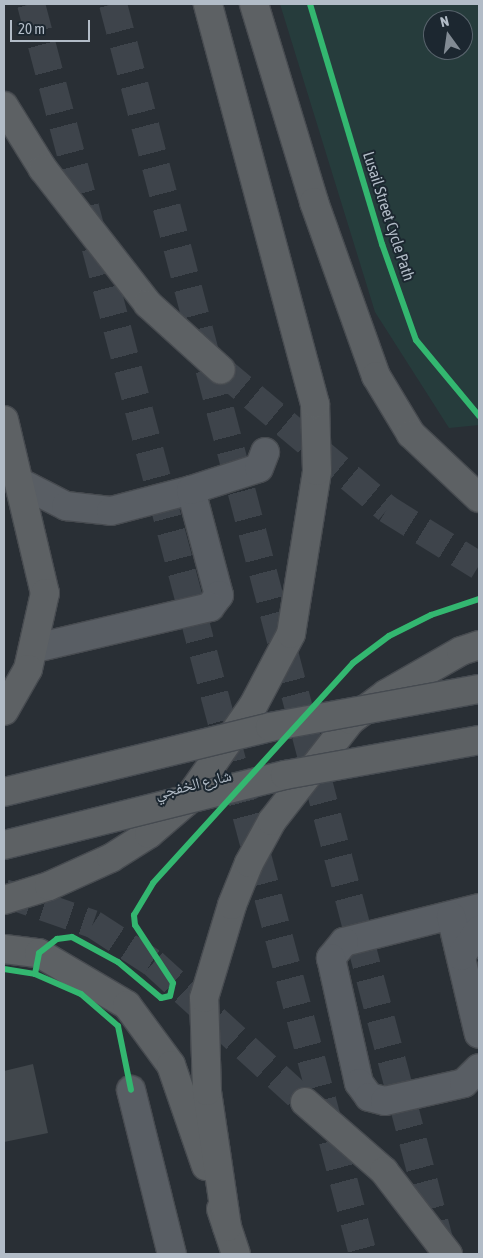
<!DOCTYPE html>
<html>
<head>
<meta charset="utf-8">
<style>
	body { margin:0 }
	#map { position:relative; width:483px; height:1258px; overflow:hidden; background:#292f35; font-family:"Asap Condensed","Noto Naskh Arabic",sans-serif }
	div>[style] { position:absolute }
	.green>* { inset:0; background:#263c3c }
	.building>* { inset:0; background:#41474c }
	.highway-tunnel>* { height:28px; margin-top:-14px; transform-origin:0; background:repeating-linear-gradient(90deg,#3e444b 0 28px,transparent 0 42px) }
	.roads { filter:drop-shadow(1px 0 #474b50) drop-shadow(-1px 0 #474b50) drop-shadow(0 1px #474b50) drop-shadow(0 -1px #474b50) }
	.minor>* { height:28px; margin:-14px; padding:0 14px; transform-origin:14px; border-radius:14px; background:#595e64 }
	.highway>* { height:28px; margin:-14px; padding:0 14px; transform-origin:14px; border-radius:14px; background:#5d6164 }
	.bridges { filter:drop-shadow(1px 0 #464b51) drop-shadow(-1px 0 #464b51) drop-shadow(0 1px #464b51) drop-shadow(0 -1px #464b51) }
	.highway-bridge>* { height:28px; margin:-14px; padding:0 14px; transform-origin:14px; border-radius:14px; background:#5d6164 }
	.cycleway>* { height:6px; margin:-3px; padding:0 3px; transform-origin:3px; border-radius:3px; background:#33b770 }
	span { translate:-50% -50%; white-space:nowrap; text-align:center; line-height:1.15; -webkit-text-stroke:4px #1c2730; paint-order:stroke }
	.street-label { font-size:16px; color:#b2bcc7 }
	.frame { position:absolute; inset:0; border:5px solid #b2bcc7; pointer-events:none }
	.north { position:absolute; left:423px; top:10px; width:50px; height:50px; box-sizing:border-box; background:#1c2730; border:1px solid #58636c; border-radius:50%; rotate:346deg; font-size:14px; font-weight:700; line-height:20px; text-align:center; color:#b2bcc7 }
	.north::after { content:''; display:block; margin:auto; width:18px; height:22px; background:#828b94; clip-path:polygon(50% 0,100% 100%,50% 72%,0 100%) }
	.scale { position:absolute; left:10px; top:20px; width:80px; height:22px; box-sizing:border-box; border:2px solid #b2bcc7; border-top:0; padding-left:6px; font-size:15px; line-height:18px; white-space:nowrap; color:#b2bcc7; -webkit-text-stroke:4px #1c2730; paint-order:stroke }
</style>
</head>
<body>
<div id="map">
	<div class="green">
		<i style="clip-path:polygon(evenodd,280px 4px,479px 4px,479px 425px,449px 428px,375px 312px,280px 4px,433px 20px,463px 20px,463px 50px,433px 50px,433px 20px)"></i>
	</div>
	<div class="building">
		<i style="clip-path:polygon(33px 1064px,48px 1133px,4px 1142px,4px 1071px)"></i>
	</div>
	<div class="highway-tunnel">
		<i style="left:31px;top:4px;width:1293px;rotate:75.13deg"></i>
		<i style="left:113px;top:4px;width:1286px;rotate:75.22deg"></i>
		<i style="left:221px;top:370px;width:217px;rotate:39.9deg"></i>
		<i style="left:387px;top:509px;width:108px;rotate:31.8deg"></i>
		<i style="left:4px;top:893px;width:94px;rotate:19.2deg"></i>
		<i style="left:93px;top:924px;width:72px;rotate:33deg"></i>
		<i style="left:153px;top:963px;width:206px;rotate:42.4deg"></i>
	</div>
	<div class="roads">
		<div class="minor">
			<i style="left:19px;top:482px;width:53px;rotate:27.1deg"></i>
			<i style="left:66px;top:506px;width:45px;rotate:6.3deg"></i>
			<i style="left:111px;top:511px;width:83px;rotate:-14.7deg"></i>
			<i style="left:191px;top:490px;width:109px;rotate:75.1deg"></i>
			<i style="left:219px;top:595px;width:15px;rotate:127deg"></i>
			<i style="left:210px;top:607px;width:180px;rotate:166.8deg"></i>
			<i style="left:191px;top:490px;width:71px;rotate:-17.9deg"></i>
			<i style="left:259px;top:468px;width:17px;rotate:-69deg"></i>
			<i style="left:479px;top:908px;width:139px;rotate:165.9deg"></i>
			<i style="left:344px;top:942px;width:21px;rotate:129deg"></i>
			<i style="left:331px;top:958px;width:128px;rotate:77.4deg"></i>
			<i style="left:359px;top:1083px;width:17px;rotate:54deg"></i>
			<i style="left:369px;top:1097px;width:16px;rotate:14deg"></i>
			<i style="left:385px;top:1101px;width:81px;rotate:-12.8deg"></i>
			<i style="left:464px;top:1083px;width:21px;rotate:-45deg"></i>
			<i style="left:451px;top:916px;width:121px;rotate:76.7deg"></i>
			<i style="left:461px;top:956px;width:32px;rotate:-55deg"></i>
			<i style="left:131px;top:1090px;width:169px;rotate:76deg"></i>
		</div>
		<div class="highway">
			<i style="left:254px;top:4px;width:207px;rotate:73.1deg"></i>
			<i style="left:314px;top:202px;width:185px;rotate:70.4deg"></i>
			<i style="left:376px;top:376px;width:68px;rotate:58.9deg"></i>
			<i style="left:411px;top:434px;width:93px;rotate:43.3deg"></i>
			<i style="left:4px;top:106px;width:74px;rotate:58.2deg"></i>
			<i style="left:43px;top:169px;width:171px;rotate:52.1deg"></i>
			<i style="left:148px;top:304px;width:98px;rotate:42.1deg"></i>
			<i style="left:4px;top:420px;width:178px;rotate:76.7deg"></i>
			<i style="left:45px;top:593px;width:78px;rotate:102.6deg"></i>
			<i style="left:28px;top:669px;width:48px;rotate:119.7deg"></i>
			<i style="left:4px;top:900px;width:47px;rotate:-17.3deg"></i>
			<i style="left:49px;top:886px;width:68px;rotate:-24.3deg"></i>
			<i style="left:111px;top:858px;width:45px;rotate:-32.3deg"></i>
			<i style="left:149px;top:834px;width:48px;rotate:-40.7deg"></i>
			<i style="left:185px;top:803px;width:118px;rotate:-55deg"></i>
			<i style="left:253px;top:706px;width:81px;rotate:-62.2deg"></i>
			<i style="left:291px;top:634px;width:165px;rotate:-80.9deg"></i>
			<i style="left:317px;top:471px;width:67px;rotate:-91.7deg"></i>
			<i style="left:315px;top:404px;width:414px;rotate:-105deg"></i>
			<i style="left:4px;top:949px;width:35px;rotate:7deg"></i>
			<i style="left:39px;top:953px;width:102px;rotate:30.6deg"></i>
			<i style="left:127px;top:1005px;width:74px;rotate:53.7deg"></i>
			<i style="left:171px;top:1065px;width:107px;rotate:70.9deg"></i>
			<i style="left:305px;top:1102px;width:105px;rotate:41.1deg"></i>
			<i style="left:384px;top:1171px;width:105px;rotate:52.4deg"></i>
			<i style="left:221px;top:1209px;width:47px;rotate:71.6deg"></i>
			<i style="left:227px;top:1227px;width:137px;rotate:-98.4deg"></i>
			<i style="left:207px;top:1091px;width:93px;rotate:-91.8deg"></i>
			<i style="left:204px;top:998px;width:97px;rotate:-73.2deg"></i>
			<i style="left:232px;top:905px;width:45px;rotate:-68deg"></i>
			<i style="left:249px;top:863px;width:48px;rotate:-61.3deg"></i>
			<i style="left:272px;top:821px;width:128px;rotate:-52deg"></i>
			<i style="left:351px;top:720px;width:44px;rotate:-36.6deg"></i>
			<i style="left:386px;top:694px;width:86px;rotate:-29.8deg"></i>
			<i style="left:461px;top:651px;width:19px;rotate:-18deg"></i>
		</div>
	</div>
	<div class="bridges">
		<div class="highway-bridge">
			<i style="left:4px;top:792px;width:274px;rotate:-13.7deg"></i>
			<i style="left:270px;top:727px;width:212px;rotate:-10.3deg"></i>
			<i style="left:4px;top:845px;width:290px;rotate:-14deg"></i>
			<i style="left:285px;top:775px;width:197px;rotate:-10.2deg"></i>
		</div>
	</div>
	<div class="cycleway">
		<i style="left:310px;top:4px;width:251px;rotate:73.3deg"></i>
		<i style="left:382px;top:244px;width:102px;rotate:70.5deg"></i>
		<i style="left:416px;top:340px;width:99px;rotate:50.3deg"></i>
		<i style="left:4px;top:969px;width:31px;rotate:9deg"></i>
		<i style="left:35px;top:974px;width:50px;rotate:23.5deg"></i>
		<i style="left:81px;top:994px;width:49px;rotate:40.9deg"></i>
		<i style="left:118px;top:1026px;width:65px;rotate:78.5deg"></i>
		<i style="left:35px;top:974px;width:21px;rotate:-79deg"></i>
		<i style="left:39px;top:953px;width:23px;rotate:-38deg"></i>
		<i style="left:57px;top:939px;width:15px;rotate:-8deg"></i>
		<i style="left:72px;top:937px;width:52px;rotate:28.5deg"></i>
		<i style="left:118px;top:962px;width:56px;rotate:39.9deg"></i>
		<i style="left:161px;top:998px;width:9px;rotate:-13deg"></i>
		<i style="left:170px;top:996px;width:13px;rotate:-77deg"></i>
		<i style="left:173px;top:983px;width:69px;rotate:-123.2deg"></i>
		<i style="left:135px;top:925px;width:10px;rotate:-96deg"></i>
		<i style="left:134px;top:915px;width:37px;rotate:-59deg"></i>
		<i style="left:153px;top:883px;width:297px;rotate:-47.7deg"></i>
		<i style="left:353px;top:663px;width:45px;rotate:-36.9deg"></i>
		<i style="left:389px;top:636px;width:47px;rotate:-26.6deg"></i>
		<i style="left:431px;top:615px;width:51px;rotate:-18.4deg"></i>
	</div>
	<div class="street-label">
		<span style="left:389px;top:216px;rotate:72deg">Lusail Street Cycle Path</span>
		<span style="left:193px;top:784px;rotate:-14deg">شارع الخفجي</span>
	</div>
	<div class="frame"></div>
	<div class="north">N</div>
	<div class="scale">20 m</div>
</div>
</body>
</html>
